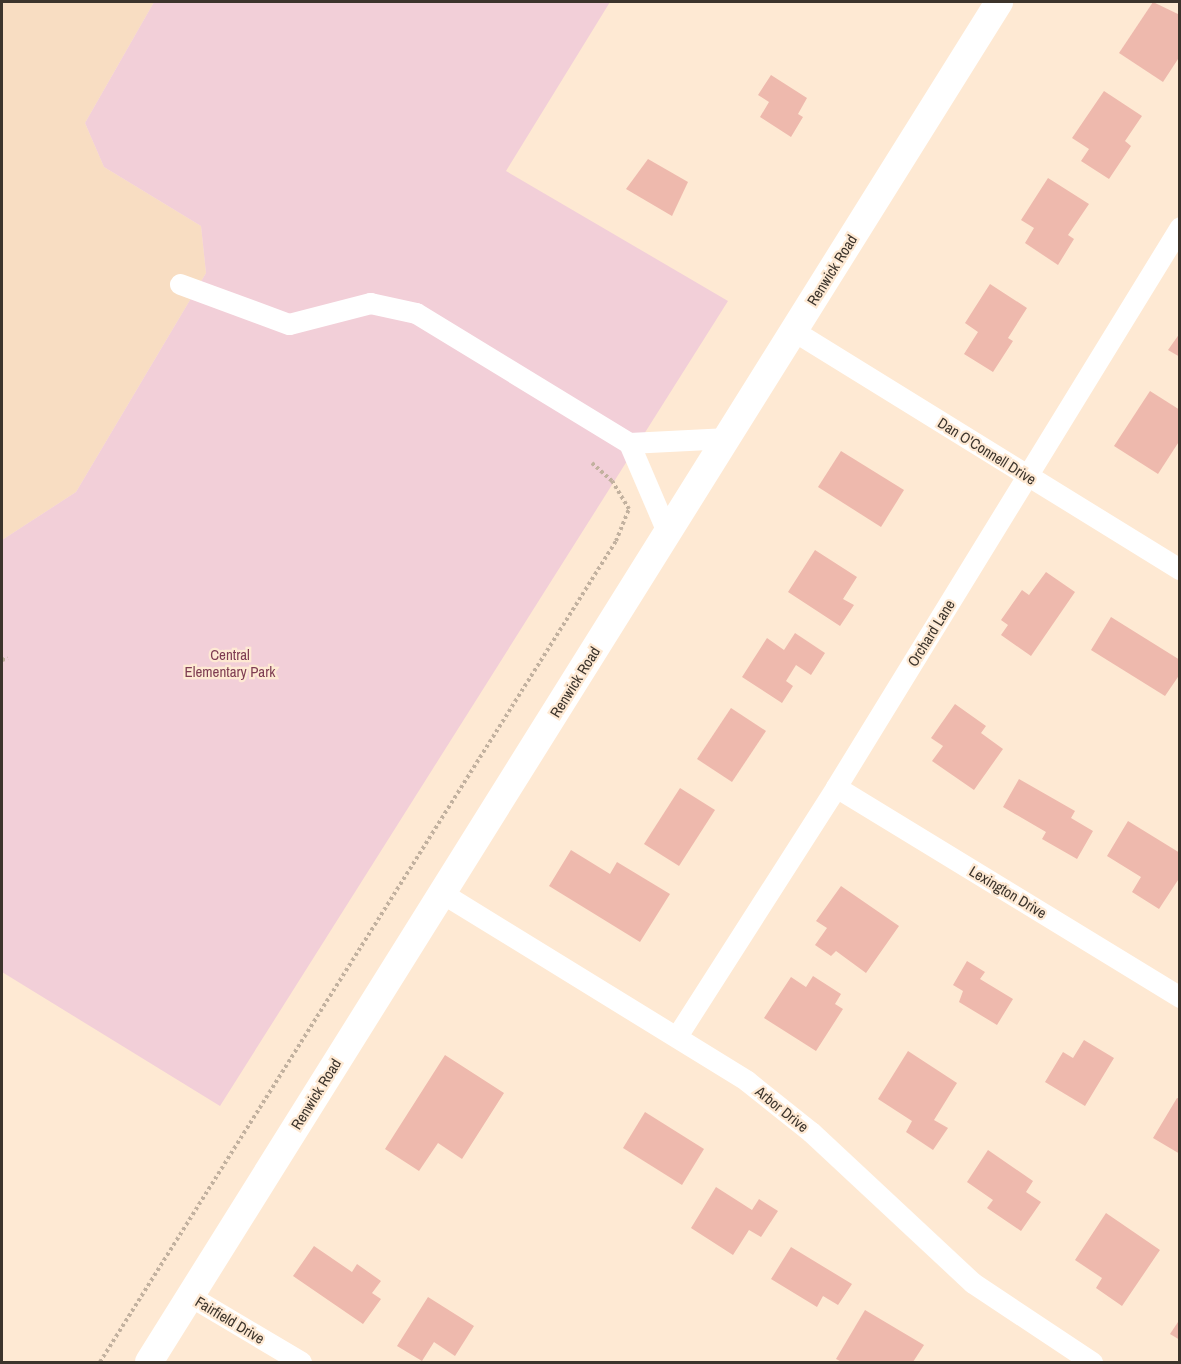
<!DOCTYPE html>
<html>
<head>
<meta charset="utf-8">
<style>
	body { margin:0 }
	#map { position:relative; width:1181px; height:1364px; overflow:hidden; background:#fee9d3; font-family:"Archivo Narrow",sans-serif }
	div>[style] { position:absolute }
	.built>* { inset:0; background:#f8ddc2 }
	.green>* { inset:0; background:#f2cfd8 }
	.building>* { inset:0; background:#eeb9ad }
	.path>* { height:4px; margin-top:-2px; transform-origin:0; background:repeating-linear-gradient(90deg,#c2b19f 0 3px,transparent 0 6px) }
	.street>* { height:21px; margin:-10.5px; padding:0 10.5px; transform-origin:10.5px; border-radius:10.5px; background:#fff }
	.secondary>* { height:28px; margin:-14px; padding:0 14px; transform-origin:14px; border-radius:14px; background:#fff }
	span { translate:-50% -50%; white-space:nowrap; text-align:center; line-height:1.15; -webkit-text-stroke:4.5px #fee9d3; paint-order:stroke }
	.street-label { font-size:15px; color:#3c342c }
	.park-label { font-size:15px; color:#7e3c52 }
	.frame { position:absolute; inset:0; border:3px solid #3c342c; pointer-events:none }
</style>
</head>
<body>
<div id="map">
	<div class="built">
		<i style="clip-path:polygon(2px 2px,154px 2px,85px 123px,104px 167px,201px 226px,206px 273px,76px 492px,2px 540px)"></i>
	</div>
	<div class="green">
		<i style="clip-path:polygon(154px 2px,610px 2px,506px 171px,728px 301px,220px 1106px,2px 972px,2px 540px,76px 492px,206px 273px,201px 226px,104px 167px,85px 123px)"></i>
	</div>
	<div class="building">
		<i style="clip-path:polygon(1153px 2px,1180px 15px,1180px 56px,1163px 82px,1119px 53px)"></i>
		<i style="clip-path:polygon(771px 75px,807px 98px,798px 114px,803px 117px,791px 137px,760px 117px,769px 102px,758px 95px)"></i>
		<i style="clip-path:polygon(1104px 91px,1142px 116px,1125px 141px,1131px 146px,1109px 179px,1081px 161px,1089px 149px,1072px 138px)"></i>
		<i style="clip-path:polygon(648px 159px,688px 182px,672px 216px,626px 189px)"></i>
		<i style="clip-path:polygon(1048px 178px,1089px 204px,1068px 235px,1074px 239px,1058px 265px,1025px 243px,1034px 228px,1021px 220px)"></i>
		<i style="clip-path:polygon(990px 284px,1027px 308px,1008px 338px,1013px 341px,993px 372px,964px 354px,978px 332px,965px 323px)"></i>
		<i style="clip-path:polygon(1180px 333px,1180px 357px,1168px 350px)"></i>
		<i style="clip-path:polygon(1150px 391px,1180px 410px,1180px 440px,1158px 474px,1114px 446px)"></i>
		<i style="clip-path:polygon(841px 451px,904px 490px,881px 527px,818px 487px)"></i>
		<i style="clip-path:polygon(815px 550px,857px 577px,843px 599px,854px 605px,840px 626px,788px 592px)"></i>
		<i style="clip-path:polygon(1046px 572px,1075px 592px,1031px 656px,1001px 635px,1008px 625px,1001px 620px,1022px 590px,1029px 595px)"></i>
		<i style="clip-path:polygon(1111px 617px,1180px 660px,1180px 674px,1165px 696px,1091px 650px)"></i>
		<i style="clip-path:polygon(795px 633px,825px 653px,811px 675px,796px 665px,786px 681px,793px 686px,782px 703px,742px 677px,767px 638px,784px 650px)"></i>
		<i style="clip-path:polygon(955px 704px,986px 726px,981px 733px,1003px 749px,974px 790px,932px 761px,943px 746px,931px 738px)"></i>
		<i style="clip-path:polygon(731px 708px,766px 731px,732px 782px,697px 759px)"></i>
		<i style="clip-path:polygon(1019px 779px,1075px 811px,1071px 818px,1093px 831px,1077px 859px,1042px 839px,1046px 832px,1003px 807px)"></i>
		<i style="clip-path:polygon(680px 788px,715px 810px,679px 866px,644px 844px)"></i>
		<i style="clip-path:polygon(1128px 821px,1180px 853px,1180px 877px,1159px 909px,1132px 892px,1141px 877px,1107px 856px)"></i>
		<i style="clip-path:polygon(571px 850px,610px 874px,617px 862px,670px 894px,640px 942px,549px 886px)"></i>
		<i style="clip-path:polygon(841px 886px,899px 926px,866px 973px,836px 951px,831px 956px,815px 945px,827px 928px,816px 921px)"></i>
		<i style="clip-path:polygon(967px 961px,985px 972px,980px 979px,1013px 999px,997px 1025px,959px 1002px,963px 991px,953px 985px)"></i>
		<i style="clip-path:polygon(813px 976px,841px 994px,835px 1004px,843px 1009px,816px 1051px,764px 1018px,791px 977px,806px 987px)"></i>
		<i style="clip-path:polygon(1084px 1040px,1114px 1058px,1085px 1106px,1045px 1082px,1063px 1052px,1073px 1058px)"></i>
		<i style="clip-path:polygon(908px 1051px,957px 1083px,934px 1120px,948px 1128px,933px 1150px,906px 1132px,912px 1121px,878px 1099px)"></i>
		<i style="clip-path:polygon(445px 1055px,504px 1093px,462px 1159px,438px 1143px,419px 1171px,385px 1149px)"></i>
		<i style="clip-path:polygon(1177px 1098px,1180px 1099px,1180px 1154px,1153px 1138px)"></i>
		<i style="clip-path:polygon(645px 1112px,704px 1149px,682px 1185px,623px 1148px)"></i>
		<i style="clip-path:polygon(988px 1150px,1033px 1181px,1026px 1192px,1041px 1202px,1021px 1231px,987px 1208px,993px 1200px,967px 1182px)"></i>
		<i style="clip-path:polygon(716px 1187px,752px 1210px,759px 1199px,778px 1211px,761px 1237px,749px 1230px,733px 1255px,691px 1228px)"></i>
		<i style="clip-path:polygon(1106px 1213px,1160px 1250px,1122px 1306px,1096px 1288px,1102px 1278px,1075px 1260px)"></i>
		<i style="clip-path:polygon(314px 1246px,352px 1272px,357px 1264px,381px 1281px,372px 1293px,381px 1299px,363px 1324px,293px 1276px)"></i>
		<i style="clip-path:polygon(791px 1247px,852px 1284px,838px 1305px,823px 1296px,817px 1307px,771px 1279px)"></i>
		<i style="clip-path:polygon(428px 1297px,474px 1326px,455px 1356px,434px 1342px,422px 1361px,397px 1346px)"></i>
		<i style="clip-path:polygon(865px 1310px,924px 1345px,913px 1362px,842px 1362px,836px 1359px)"></i>
		<i style="clip-path:polygon(1180px 1319px,1180px 1340px,1170px 1334px)"></i>
	</div>
	<div class="path">
		<i style="left:2px;top:660px;width:6px;rotate:-18deg"></i>
		<i style="left:100px;top:1362px;width:970px;rotate:-57.85deg"></i>
		<i style="left:616px;top:541px;width:35px;rotate:-68deg"></i>
		<i style="left:629px;top:509px;width:33px;rotate:-121deg"></i>
		<i style="left:612px;top:481px;width:27px;rotate:-138deg"></i>
	</div>
	<div class="street">
		<i style="left:180px;top:284px;width:116px;rotate:20.2deg"></i>
		<i style="left:289px;top:324px;width:84px;rotate:-14.5deg"></i>
		<i style="left:370px;top:303px;width:47px;rotate:12.3deg"></i>
		<i style="left:416px;top:313px;width:250px;rotate:31.4deg"></i>
		<i style="left:629px;top:443px;width:99px;rotate:-2.9deg"></i>
		<i style="left:794px;top:331px;width:453px;rotate:31.7deg"></i>
		<i style="left:629px;top:443px;width:99px;rotate:66.8deg"></i>
		<i style="left:836px;top:787px;width:403px;rotate:31.4deg"></i>
		<i style="left:442px;top:893px;width:358px;rotate:31.6deg"></i>
		<i style="left:747px;top:1081px;width:82px;rotate:38.6deg"></i>
		<i style="left:811px;top:1132px;width:221px;rotate:43deg"></i>
		<i style="left:973px;top:1283px;width:143px;rotate:33.6deg"></i>
		<i style="left:677px;top:1036px;width:295px;rotate:-57.4deg"></i>
		<i style="left:836px;top:787px;width:657px;rotate:-58.44deg"></i>
		<i style="left:190px;top:1296px;width:129px;rotate:30.7deg"></i>
	</div>
	<div class="secondary">
		<i style="left:149px;top:1362px;width:1604px;rotate:-57.99deg"></i>
	</div>
	<div class="street-label">
		<span style="left:832px;top:270px;rotate:-58deg">Renwick Road</span>
		<span style="left:987px;top:451px;rotate:32deg">Dan O'Connell Drive</span>
		<span style="left:931px;top:633px;rotate:-58deg">Orchard Lane</span>
		<span style="left:575px;top:682px;rotate:-58deg">Renwick Road</span>
		<span style="left:1008px;top:892px;rotate:31deg">Lexington Drive</span>
		<span style="left:316px;top:1094px;rotate:-58deg">Renwick Road</span>
		<span style="left:782px;top:1109px;rotate:39deg">Arbor Drive</span>
		<span style="left:230px;top:1320px;rotate:31deg">Fairfield Drive</span>
	</div>
	<div class="park-label">
		<span style="left:230px;top:663px">Central<br>Elementary Park</span>
	</div>
	<div class="frame"></div>
</div>
</body>
</html>
